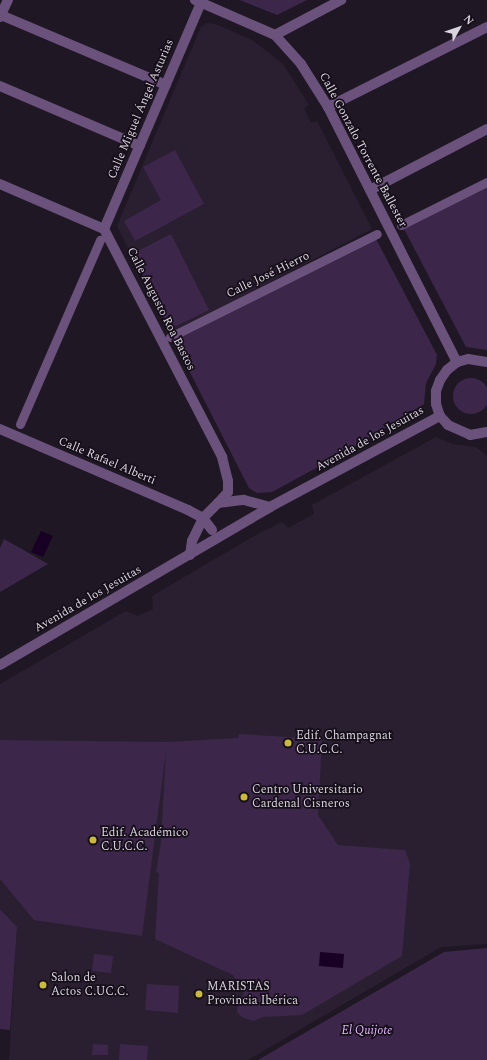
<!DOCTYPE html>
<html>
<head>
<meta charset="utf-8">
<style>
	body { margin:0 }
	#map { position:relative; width:487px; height:1060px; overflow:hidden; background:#1f1824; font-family:Spectral,serif }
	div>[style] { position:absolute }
	.built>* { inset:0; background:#2a1f31 }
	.green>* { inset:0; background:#3c274a }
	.round { border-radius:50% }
	.water>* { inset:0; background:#170024 }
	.pedestrian>* { height:9px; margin:-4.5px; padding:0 4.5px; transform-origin:4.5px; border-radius:4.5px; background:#6b527c }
	.minor>* { height:10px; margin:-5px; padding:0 5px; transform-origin:5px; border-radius:5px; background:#6b527c }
	.tertiary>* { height:10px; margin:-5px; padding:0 5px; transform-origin:5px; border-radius:5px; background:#6b527c }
	.dots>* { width:11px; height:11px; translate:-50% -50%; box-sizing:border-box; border:2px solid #160f1a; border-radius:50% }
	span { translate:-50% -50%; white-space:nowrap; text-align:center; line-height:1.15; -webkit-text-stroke:3.5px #160f1a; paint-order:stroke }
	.street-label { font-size:12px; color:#d9d4dd }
	.poi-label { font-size:12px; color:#d9d4dd }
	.left { translate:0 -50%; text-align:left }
	.park-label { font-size:12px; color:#e1b8fd; font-style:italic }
	.north { position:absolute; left:439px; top:8px; width:40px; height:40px; -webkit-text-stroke:3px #160f1a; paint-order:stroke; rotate:50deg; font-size:11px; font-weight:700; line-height:16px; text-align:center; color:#d9d4dd }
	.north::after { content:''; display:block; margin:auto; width:14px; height:18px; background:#d9d4dd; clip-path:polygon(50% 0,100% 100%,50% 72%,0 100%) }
</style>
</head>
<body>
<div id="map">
	<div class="built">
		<i style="clip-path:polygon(207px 23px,215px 24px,252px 40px,283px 64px,309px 105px,304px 108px,311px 123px,317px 121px,372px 229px,171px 333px,117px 226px,201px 27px)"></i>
		<i style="clip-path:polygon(436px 437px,452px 444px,476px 447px,487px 456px,487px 944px,441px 947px,248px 1060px,9px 1060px,17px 927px,0 909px,0 684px,126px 611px,138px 616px,153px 609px,152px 596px,254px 536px,282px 522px,288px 528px,314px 514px,312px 505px)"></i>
	</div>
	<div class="green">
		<i style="clip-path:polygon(240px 0,307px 0,277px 15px)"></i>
		<i style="clip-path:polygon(175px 150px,204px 204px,135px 241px,124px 221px,161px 200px,143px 167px)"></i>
		<i style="clip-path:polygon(487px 188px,487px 350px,466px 347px,404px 229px)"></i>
		<i style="clip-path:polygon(171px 234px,209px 310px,170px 329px,132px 254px)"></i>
		<i style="clip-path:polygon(375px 237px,437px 355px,436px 364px,426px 383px,424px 404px,351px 449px,272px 492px,257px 493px,249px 488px,173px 339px)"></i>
		<i class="round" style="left:453px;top:378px;width:36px;height:36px"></i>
		<i style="clip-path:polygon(4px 539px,48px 564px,0 592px,0 548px)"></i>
		<i style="clip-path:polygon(239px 734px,322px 739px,318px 815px,338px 845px,405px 850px,410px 864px,402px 956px,302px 1015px,263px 1017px,253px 1021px,242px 1017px,237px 1012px,238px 1000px,244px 994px,233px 975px,155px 939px,159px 873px,156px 872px,161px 842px,166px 751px,142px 936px,34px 920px,0 879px,0 740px,167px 742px,238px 738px)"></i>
		<i style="clip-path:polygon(0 909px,17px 927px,10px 1030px,0 1029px)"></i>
		<i style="clip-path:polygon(487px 948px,487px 1060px,258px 1060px,444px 952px)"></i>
		<i style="clip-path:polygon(94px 954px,113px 956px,111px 973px,92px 971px)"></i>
		<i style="clip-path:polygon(147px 984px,179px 986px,178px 1013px,145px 1010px)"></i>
		<i style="clip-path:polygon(93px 1044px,108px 1045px,108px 1055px,92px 1055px)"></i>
		<i style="clip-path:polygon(120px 1044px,148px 1046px,147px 1060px,119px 1060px)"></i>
	</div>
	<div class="water">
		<i style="clip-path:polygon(41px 531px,53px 536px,43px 557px,31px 552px)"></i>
		<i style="clip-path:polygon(320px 952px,344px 954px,343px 968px,319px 966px)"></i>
	</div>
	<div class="pedestrian">
		<i style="left:401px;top:225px;width:96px;rotate:-26.6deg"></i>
		<i style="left:170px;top:337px;width:231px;rotate:-26.5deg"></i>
		<i style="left:20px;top:424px;width:201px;rotate:-66.5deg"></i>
	</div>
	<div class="minor">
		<i style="left:195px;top:0;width:87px;rotate:23.6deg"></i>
		<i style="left:275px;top:35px;width:39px;rotate:48deg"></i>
		<i style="left:301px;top:64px;width:51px;rotate:57.9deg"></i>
		<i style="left:328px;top:107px;width:286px;rotate:63.2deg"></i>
		<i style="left:1px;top:15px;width:179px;rotate:23deg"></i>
		<i style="left:0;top:17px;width:19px;rotate:-65deg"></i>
		<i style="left:275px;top:35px;width:75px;rotate:-27.9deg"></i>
		<i style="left:0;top:86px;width:152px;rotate:23.2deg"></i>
		<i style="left:328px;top:107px;width:178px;rotate:-26.7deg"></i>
		<i style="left:0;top:184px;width:113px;rotate:23.4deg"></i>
		<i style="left:104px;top:229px;width:257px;rotate:62.6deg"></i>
		<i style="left:222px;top:457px;width:25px;rotate:76deg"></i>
		<i style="left:228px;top:481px;width:11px;rotate:90deg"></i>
		<i style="left:228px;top:492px;width:15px;rotate:132deg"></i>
		<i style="left:370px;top:190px;width:132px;rotate:-27.5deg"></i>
		<i style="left:104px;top:229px;width:249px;rotate:-66.8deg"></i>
		<i style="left:0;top:429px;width:205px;rotate:23.3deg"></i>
		<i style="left:188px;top:510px;width:17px;rotate:28deg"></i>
		<i style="left:203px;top:518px;width:15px;rotate:53deg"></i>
		<i style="left:190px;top:555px;width:14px;rotate:-82deg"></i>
		<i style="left:192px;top:541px;width:25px;rotate:-64deg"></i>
		<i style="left:203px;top:518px;width:21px;rotate:-45deg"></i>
		<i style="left:218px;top:503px;width:26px;rotate:-7deg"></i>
		<i style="left:244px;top:500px;width:27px;rotate:15deg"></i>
		<i style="left:0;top:665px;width:313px;rotate:-30.3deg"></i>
		<i style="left:270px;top:507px;width:193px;rotate:-28.2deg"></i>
	</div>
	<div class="tertiary">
		<i style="left:487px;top:362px;width:19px;rotate:-171deg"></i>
		<i style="left:468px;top:359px;width:11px;rotate:165deg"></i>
		<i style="left:457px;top:362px;width:13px;rotate:141deg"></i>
		<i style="left:447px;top:370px;width:12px;rotate:125deg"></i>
		<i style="left:440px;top:380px;width:12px;rotate:110deg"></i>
		<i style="left:436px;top:391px;width:13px;rotate:90deg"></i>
		<i style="left:436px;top:404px;width:13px;rotate:72deg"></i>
		<i style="left:440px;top:416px;width:12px;rotate:48deg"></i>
		<i style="left:448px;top:425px;width:24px;rotate:24deg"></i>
		<i style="left:470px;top:435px;width:17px;rotate:-10deg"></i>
	</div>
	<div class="dots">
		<i style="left:288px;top:743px;background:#cbba39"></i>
		<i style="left:244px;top:797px;background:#cbba39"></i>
		<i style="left:93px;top:840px;background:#cbba39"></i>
		<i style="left:43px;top:985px;background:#cbba39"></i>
		<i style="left:199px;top:994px;background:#cbba39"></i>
	</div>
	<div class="street-label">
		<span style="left:141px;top:109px;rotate:-67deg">Calle Miguel Ángel Asturias</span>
		<span style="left:363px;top:150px;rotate:62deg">Calle Gonzalo Torrente Ballester</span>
		<span style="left:268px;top:275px;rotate:-26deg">Calle José Hierro</span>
		<span style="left:161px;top:309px;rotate:63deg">Calle Augusto Roa Bastos</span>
		<span style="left:370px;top:439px;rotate:-29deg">Avenida de los Jesuitas</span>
		<span style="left:107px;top:461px;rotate:23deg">Calle Rafael Alberti</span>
		<span style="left:88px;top:599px;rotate:-30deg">Avenida de los Jesuitas</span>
	</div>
	<div class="poi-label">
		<span class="left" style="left:296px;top:743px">Edif. Champagnat<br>C.U.C.C.</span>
		<span class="left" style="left:252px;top:797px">Centro Universitario<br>Cardenal Cisneros</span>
		<span class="left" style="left:101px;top:840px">Edif. Académico<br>C.U.C.C.</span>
		<span class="left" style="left:51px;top:985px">Salon de<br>Actos C.UC.C.</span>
		<span class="left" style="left:207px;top:994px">MARISTAS<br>Provincia Ibérica</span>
	</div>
	<div class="park-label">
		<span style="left:367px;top:1031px">El Quijote</span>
	</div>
	<div class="north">N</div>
</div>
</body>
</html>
